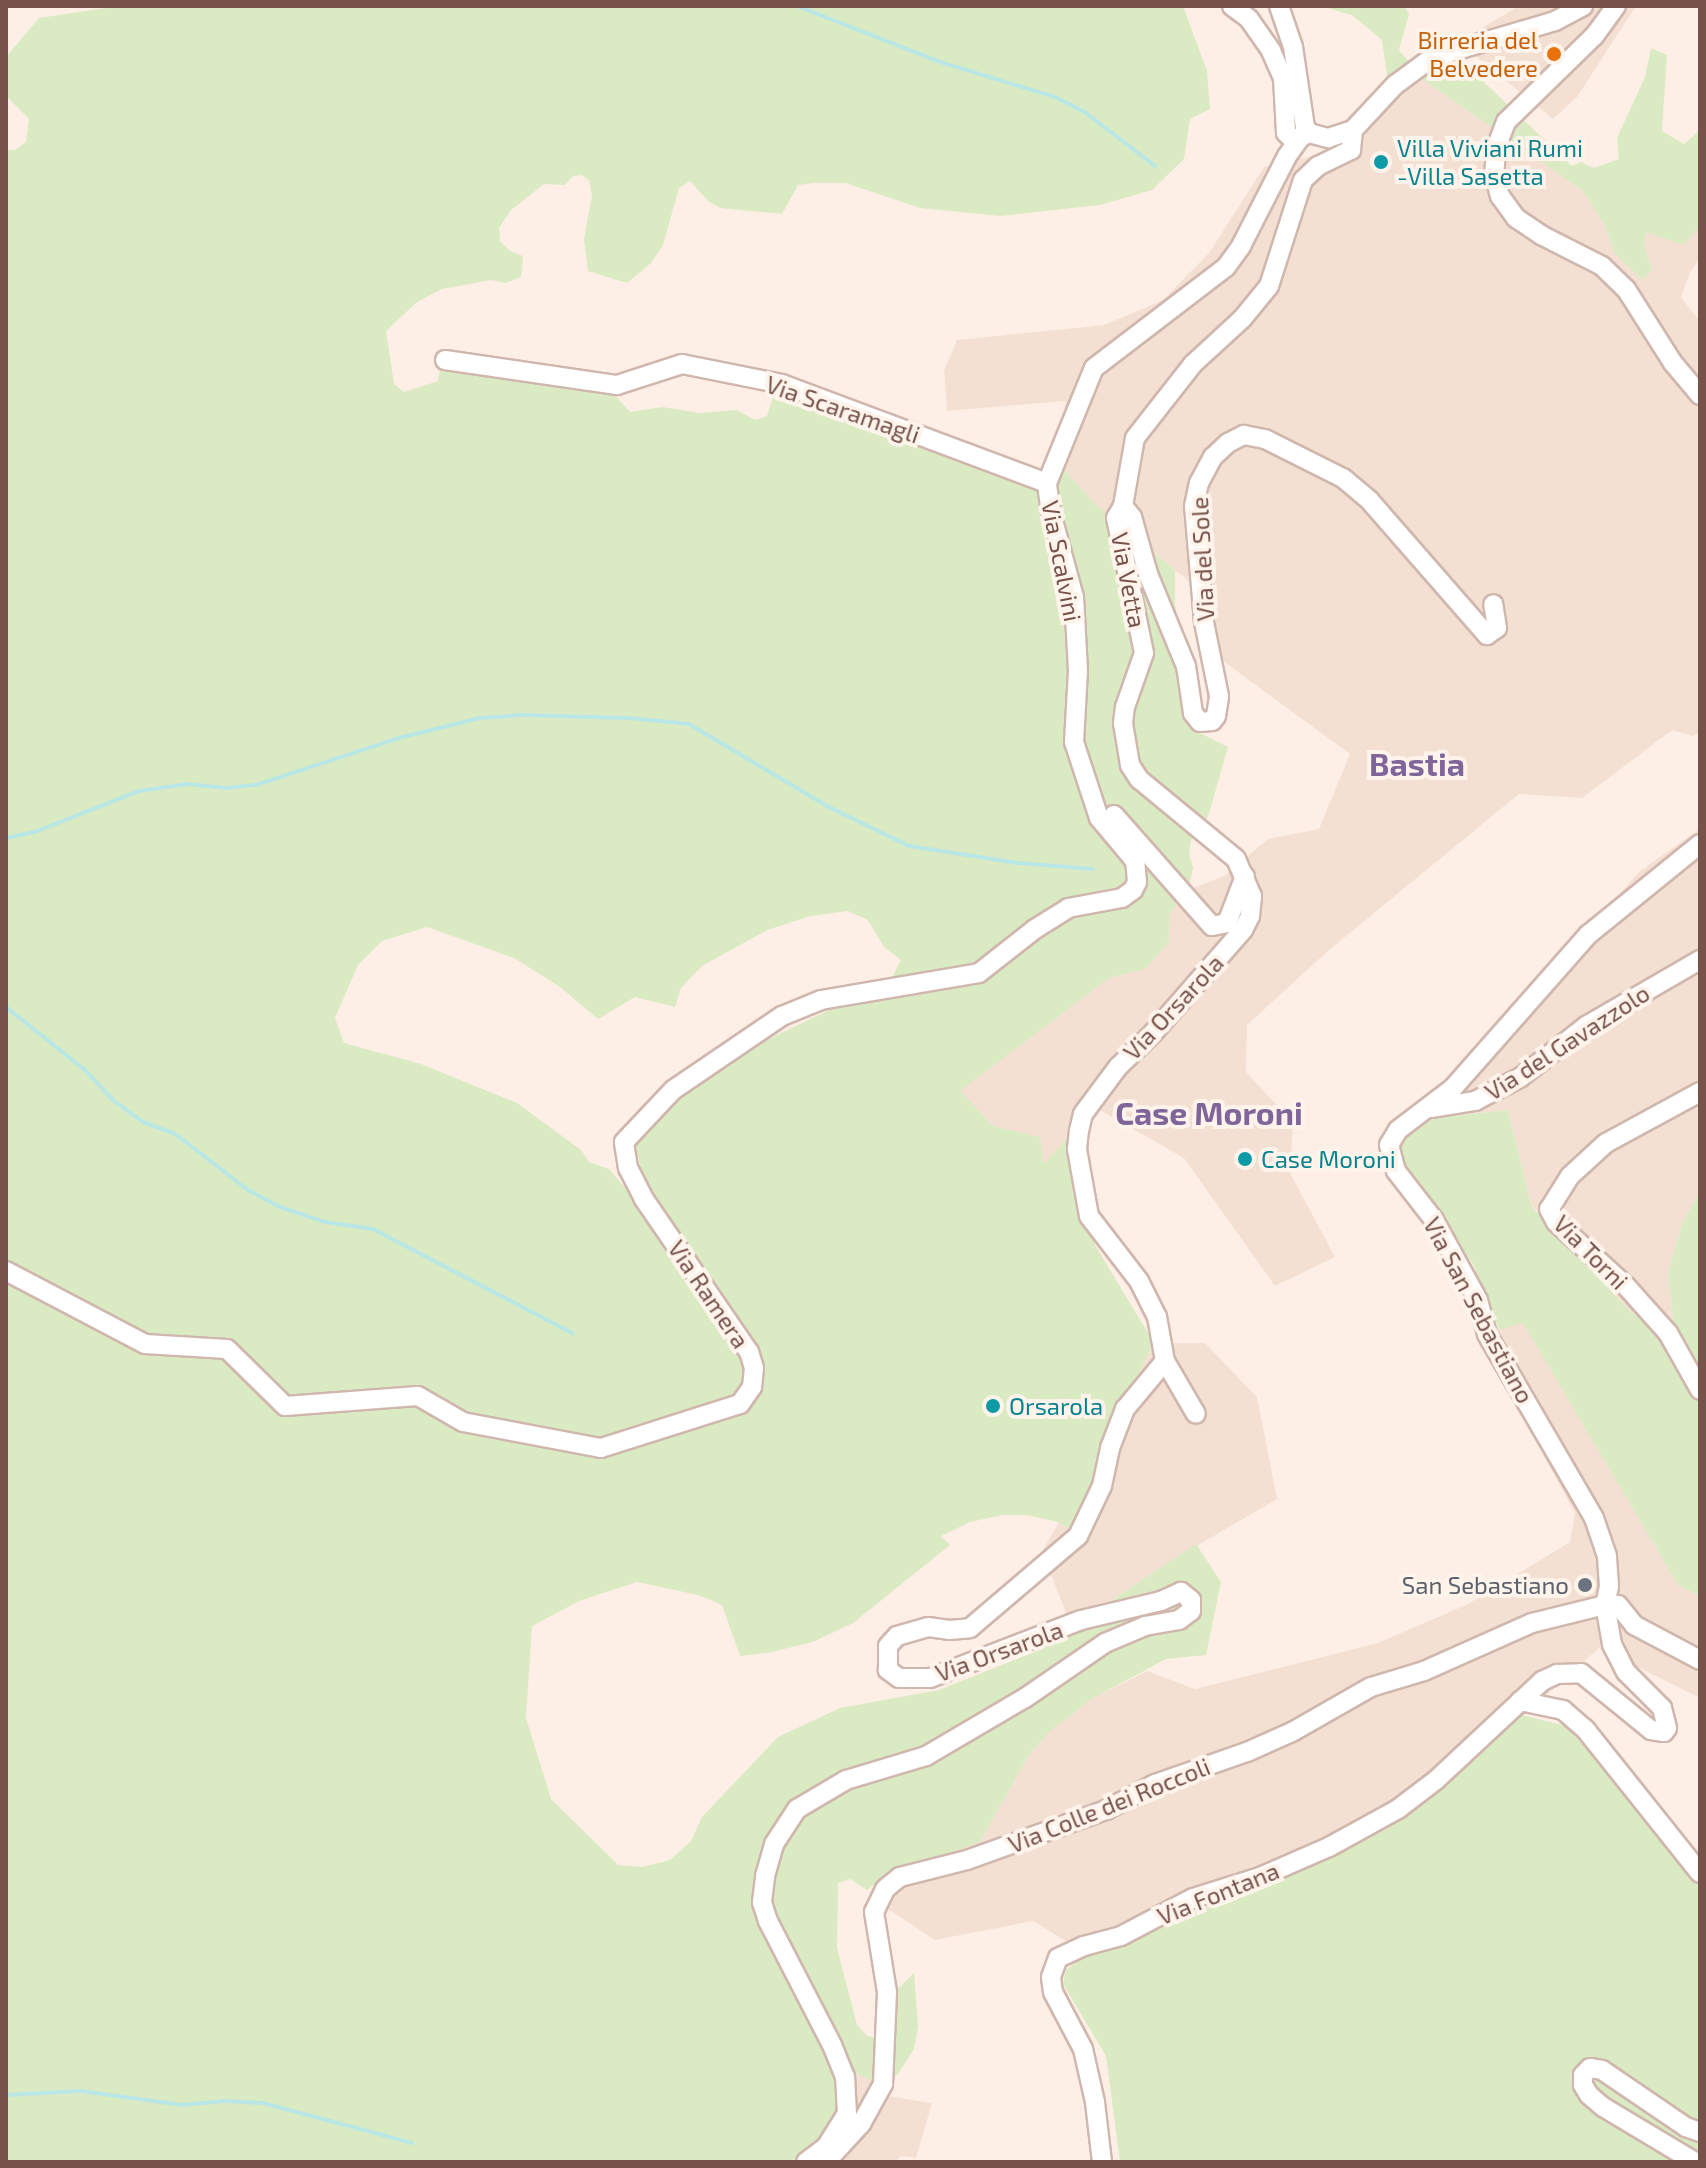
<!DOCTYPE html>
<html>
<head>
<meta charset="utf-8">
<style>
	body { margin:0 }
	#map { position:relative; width:1706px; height:2168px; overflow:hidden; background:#fdefe5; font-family:"Exo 2",sans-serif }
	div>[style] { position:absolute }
	.residential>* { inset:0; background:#f4e0d3 }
	.green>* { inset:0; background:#daeac3 }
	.stream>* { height:4px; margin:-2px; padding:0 2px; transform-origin:2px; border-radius:2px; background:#b9e7e5 }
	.roads { filter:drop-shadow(2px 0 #d0b7ae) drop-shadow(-2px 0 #d0b7ae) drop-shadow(0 2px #d0b7ae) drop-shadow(0 -2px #d0b7ae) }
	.minor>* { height:18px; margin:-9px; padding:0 9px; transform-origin:9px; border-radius:9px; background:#fff }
	.dots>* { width:22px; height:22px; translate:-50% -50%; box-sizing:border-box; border:4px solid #fff4eb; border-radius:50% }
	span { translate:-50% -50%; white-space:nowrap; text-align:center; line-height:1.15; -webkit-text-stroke:8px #fff4eb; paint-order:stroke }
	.food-label { font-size:24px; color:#c56008 }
	.right { translate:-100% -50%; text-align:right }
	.culture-label { font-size:24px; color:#0d838f }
	.left { translate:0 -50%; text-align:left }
	.street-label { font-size:24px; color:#76524a }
	.worship-label { font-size:24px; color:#5b616d }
	.district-label { font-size:32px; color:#7f6599; font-weight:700 }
	.frame { position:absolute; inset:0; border:8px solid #76524a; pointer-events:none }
</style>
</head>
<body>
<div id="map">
	<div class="residential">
		<i style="clip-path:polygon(1519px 6px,1636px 6px,1577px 97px,1553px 119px,1458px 42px)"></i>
		<i style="clip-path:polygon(1415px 74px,1583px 191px,1604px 224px,1615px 254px,1652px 270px,1644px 245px,1646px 232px,1662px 236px,1699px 226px,1700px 220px,1700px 258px,1690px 272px,1681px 297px,1700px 322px,1700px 732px,1693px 736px,1672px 730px,1582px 798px,1519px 794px,1329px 950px,1247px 1025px,1246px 1072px,1293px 1122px,1290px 1173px,1335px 1257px,1275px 1286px,1184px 1158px,1084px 1101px,1068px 1137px,1044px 1165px,1039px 1137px,993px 1126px,959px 1091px,1109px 978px,1145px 969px,1169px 942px,1170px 913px,1188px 890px,1224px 876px,1268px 839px,1319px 829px,1350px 754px,1223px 661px,1209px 598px,1095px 504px,1056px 460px,1066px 401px,947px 411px,944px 371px,957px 340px,1104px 325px,1163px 300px,1209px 253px,1264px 167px,1359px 146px,1386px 99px)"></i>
		<i style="clip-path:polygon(1700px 829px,1700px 1191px,1682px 1224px,1668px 1274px,1675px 1337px,1631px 1312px,1532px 1206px,1508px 1110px,1424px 1119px,1509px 1016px,1640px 871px)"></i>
		<i style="clip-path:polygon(1523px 1322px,1678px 1585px,1700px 1596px,1700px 1698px,1599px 1648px,1446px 1784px,1387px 1829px,1278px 1881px,1087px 1954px,1033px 1921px,935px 1940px,885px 1907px,882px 1878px,980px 1842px,1029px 1755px,1048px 1733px,1090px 1700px,1147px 1671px,1195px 1689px,1378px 1643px,1468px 1604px,1570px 1542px,1575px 1513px,1492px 1361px,1499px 1330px)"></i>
		<i style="clip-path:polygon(1154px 1343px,1205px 1343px,1257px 1397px,1277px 1499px,1171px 1561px,1115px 1598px,1074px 1633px,1042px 1552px,1059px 1522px,1074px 1532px,1122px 1407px)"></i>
		<i style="clip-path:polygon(839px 2045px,882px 2086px,887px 2096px,932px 2103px,916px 2158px,901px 2156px,895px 2162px,790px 2162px,823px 2139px)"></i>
	</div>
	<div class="green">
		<i style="clip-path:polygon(evenodd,119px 6px,1183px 6px,1207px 71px,1210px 109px,1190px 119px,1184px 159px,1152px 190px,1100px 205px,1001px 216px,920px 208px,846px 183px,813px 183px,798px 185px,782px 214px,720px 208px,708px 201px,690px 181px,679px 188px,663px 245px,651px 263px,627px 283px,588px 271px,584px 239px,592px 195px,589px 180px,582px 175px,573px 176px,565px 185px,544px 184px,511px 210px,499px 228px,500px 241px,510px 251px,523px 256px,521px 277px,506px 283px,491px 280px,442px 289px,417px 302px,386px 331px,394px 384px,404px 392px,438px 381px,440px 367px,532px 367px,614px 394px,630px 412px,662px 407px,700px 413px,737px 410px,755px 420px,767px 416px,775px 390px,1021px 474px,1028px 486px,1042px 490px,1056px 460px,1095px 504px,1175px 570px,1175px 604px,1193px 707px,1190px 728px,1228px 747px,1208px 817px,1192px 835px,1189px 853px,1193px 868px,1188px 890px,1170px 913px,1169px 942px,1145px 969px,1109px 978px,960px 1091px,993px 1126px,1040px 1137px,1044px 1164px,1068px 1137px,1069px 1155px,1095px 1245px,1154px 1343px,1122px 1407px,1085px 1527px,1074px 1532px,1058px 1522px,1026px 1515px,1003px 1515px,970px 1522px,941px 1536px,950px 1545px,853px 1623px,813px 1642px,767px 1653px,740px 1656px,722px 1605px,698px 1595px,637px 1582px,579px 1601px,532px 1626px,526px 1718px,551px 1799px,618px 1865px,642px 1867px,670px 1860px,691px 1841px,702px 1817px,778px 1737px,840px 1708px,939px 1690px,1034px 1652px,1074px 1633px,1115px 1598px,1196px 1544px,1221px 1582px,1206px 1655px,1166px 1659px,1090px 1700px,1048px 1733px,1029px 1755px,980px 1842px,882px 1878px,867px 1890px,850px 1879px,838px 1883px,837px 1948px,857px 2025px,867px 2036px,882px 2039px,895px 1992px,914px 1973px,918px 2027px,914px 2049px,898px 2074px,882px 2086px,856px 2073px,840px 2047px,845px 2107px,823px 2139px,790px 2162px,6px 2162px,6px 150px,15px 150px,26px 142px,29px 119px,6px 96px,6px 57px,39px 18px,119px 6px,848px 911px,868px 920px,884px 947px,901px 960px,890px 981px,714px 1065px,633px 1139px,644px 1179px,627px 1190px,609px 1169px,589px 1162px,581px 1150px,517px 1103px,421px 1064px,344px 1043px,335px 1018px,358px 965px,382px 941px,427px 927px,514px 958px,560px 987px,598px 1019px,635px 997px,675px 1007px,681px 988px,702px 966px,767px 930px,811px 916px,848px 911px)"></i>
		<i style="clip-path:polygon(1320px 6px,1404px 6px,1409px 14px,1399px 50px,1409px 62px,1445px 45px,1572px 166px,1581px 162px,1594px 168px,1619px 159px,1617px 138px,1645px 77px,1651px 48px,1667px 55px,1662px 131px,1684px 144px,1700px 130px,1699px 226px,1684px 245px,1646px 232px,1644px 245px,1652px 270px,1642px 280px,1615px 254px,1604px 224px,1583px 191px,1415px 74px,1390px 95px,1382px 40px,1352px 15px)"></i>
		<i style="clip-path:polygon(1508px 1110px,1532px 1207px,1631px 1312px,1663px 1333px,1675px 1337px,1668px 1274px,1682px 1224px,1700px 1191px,1700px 1596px,1678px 1585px,1523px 1323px,1499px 1330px,1473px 1264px,1404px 1165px,1399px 1147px,1408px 1134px,1424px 1119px)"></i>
		<i style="clip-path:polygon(1522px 1715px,1566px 1726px,1657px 1825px,1700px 1885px,1700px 2162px,1120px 2162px,1106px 2056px,1063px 1984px,1066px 1970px,1087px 1954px,1278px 1881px,1387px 1829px,1446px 1784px)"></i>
	</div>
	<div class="stream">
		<i style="left:797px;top:6px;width:150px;rotate:21.4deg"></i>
		<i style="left:937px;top:61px;width:123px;rotate:17deg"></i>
		<i style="left:1055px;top:97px;width:35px;rotate:27deg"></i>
		<i style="left:1086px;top:113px;width:87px;rotate:37.5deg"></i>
		<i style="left:6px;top:838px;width:30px;rotate:-12deg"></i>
		<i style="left:35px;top:832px;width:112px;rotate:-21.5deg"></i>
		<i style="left:139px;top:791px;width:49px;rotate:-8.1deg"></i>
		<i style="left:188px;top:784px;width:38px;rotate:6deg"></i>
		<i style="left:226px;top:788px;width:30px;rotate:-6deg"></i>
		<i style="left:256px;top:785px;width:151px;rotate:-18.2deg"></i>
		<i style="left:399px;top:738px;width:83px;rotate:-13.9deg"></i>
		<i style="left:480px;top:718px;width:39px;rotate:-4deg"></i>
		<i style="left:519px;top:715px;width:111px;rotate:1.5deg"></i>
		<i style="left:630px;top:718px;width:59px;rotate:5.8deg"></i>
		<i style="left:689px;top:724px;width:163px;rotate:30.7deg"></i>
		<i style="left:829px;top:807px;width:89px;rotate:26deg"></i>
		<i style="left:909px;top:846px;width:110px;rotate:8.9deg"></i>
		<i style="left:1018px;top:863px;width:75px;rotate:4.6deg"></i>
		<i style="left:6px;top:1007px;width:101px;rotate:38.6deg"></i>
		<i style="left:85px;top:1070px;width:42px;rotate:46.9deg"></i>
		<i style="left:114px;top:1101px;width:36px;rotate:36deg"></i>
		<i style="left:143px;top:1122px;width:33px;rotate:20deg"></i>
		<i style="left:174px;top:1133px;width:93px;rotate:37.6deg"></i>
		<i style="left:248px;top:1190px;width:36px;rotate:28deg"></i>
		<i style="left:280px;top:1207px;width:47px;rotate:18.4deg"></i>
		<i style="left:325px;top:1222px;width:49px;rotate:8.3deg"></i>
		<i style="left:373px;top:1229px;width:225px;rotate:27.6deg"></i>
		<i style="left:6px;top:2095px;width:75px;rotate:-3.1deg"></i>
		<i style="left:81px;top:2091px;width:102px;rotate:7.9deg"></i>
		<i style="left:182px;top:2105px;width:43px;rotate:-5.3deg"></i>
		<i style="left:225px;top:2101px;width:38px;rotate:3deg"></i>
		<i style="left:263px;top:2103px;width:154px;rotate:15deg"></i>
	</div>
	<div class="roads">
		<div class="minor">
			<i style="left:1232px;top:6px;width:21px;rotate:37deg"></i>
			<i style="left:1249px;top:19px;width:39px;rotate:55deg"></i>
			<i style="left:1271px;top:51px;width:30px;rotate:66deg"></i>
			<i style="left:1283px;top:78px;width:55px;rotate:86.9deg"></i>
			<i style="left:1286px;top:133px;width:8px;rotate:45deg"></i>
			<i style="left:1292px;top:139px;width:9px;rotate:-13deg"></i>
			<i style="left:1279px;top:6px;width:43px;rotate:71.1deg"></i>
			<i style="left:1293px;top:47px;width:81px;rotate:81.5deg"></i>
			<i style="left:1305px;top:127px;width:7px;rotate:56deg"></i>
			<i style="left:1616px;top:6px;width:37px;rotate:126deg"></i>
			<i style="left:1594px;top:36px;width:123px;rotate:135.7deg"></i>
			<i style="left:1506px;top:122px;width:25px;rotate:111deg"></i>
			<i style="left:1497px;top:145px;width:29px;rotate:96deg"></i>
			<i style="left:1494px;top:174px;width:23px;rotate:75deg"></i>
			<i style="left:1500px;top:196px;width:27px;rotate:54deg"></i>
			<i style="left:1516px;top:218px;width:30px;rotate:34deg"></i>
			<i style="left:1541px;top:235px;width:68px;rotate:26.9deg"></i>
			<i style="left:1602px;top:266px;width:33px;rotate:44deg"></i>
			<i style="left:1626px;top:289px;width:88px;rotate:57.6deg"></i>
			<i style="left:1673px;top:363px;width:42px;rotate:49.8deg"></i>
			<i style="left:1309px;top:133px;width:20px;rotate:15deg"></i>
			<i style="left:1328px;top:138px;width:26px;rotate:-18deg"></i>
			<i style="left:1353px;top:130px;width:62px;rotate:-47deg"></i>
			<i style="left:1395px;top:85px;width:47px;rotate:-36.4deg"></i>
			<i style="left:1433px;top:57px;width:127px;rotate:-16.4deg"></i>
			<i style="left:1555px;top:21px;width:32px;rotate:-28deg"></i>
			<i style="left:445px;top:360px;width:174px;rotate:8.3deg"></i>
			<i style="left:617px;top:385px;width:68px;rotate:-17.9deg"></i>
			<i style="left:682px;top:364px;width:102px;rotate:11.3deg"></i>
			<i style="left:782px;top:384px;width:283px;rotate:20.5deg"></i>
			<i style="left:1123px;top:506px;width:14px;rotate:51deg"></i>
			<i style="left:1132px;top:517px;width:59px;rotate:74.3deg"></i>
			<i style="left:1148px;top:574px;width:100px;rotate:67.6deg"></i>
			<i style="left:1186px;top:666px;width:48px;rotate:81.5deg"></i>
			<i style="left:1193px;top:713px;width:11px;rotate:52deg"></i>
			<i style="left:1200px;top:722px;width:12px;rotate:-5deg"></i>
			<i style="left:1212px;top:721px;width:6px;rotate:-51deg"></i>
			<i style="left:1216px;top:716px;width:20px;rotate:-81deg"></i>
			<i style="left:1219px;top:696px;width:76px;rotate:-101.5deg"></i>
			<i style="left:1204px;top:622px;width:116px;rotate:-94.9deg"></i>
			<i style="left:1194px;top:506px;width:24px;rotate:-78deg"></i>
			<i style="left:1199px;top:483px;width:30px;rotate:-62deg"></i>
			<i style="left:1213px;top:457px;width:21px;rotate:-43deg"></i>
			<i style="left:1228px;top:443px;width:18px;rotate:-27deg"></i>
			<i style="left:1244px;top:435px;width:21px;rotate:11deg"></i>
			<i style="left:1265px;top:439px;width:87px;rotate:26.6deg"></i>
			<i style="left:1343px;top:478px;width:35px;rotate:40deg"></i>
			<i style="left:1370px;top:501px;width:178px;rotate:48.9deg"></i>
			<i style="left:1487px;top:635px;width:12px;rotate:-35deg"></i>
			<i style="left:1497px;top:628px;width:24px;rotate:-99deg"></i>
			<i style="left:1114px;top:815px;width:148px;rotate:48.6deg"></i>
			<i style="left:1212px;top:926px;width:15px;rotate:-11deg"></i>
			<i style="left:1227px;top:923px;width:50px;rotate:-69deg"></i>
			<i style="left:1700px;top:1092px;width:107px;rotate:151.5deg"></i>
			<i style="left:1606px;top:1143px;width:49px;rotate:137.5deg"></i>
			<i style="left:1570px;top:1176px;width:39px;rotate:122deg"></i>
			<i style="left:1549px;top:1209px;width:15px;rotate:62deg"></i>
			<i style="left:1556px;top:1222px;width:95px;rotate:42.4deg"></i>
			<i style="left:1626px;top:1286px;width:63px;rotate:48.2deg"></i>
			<i style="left:1668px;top:1333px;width:65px;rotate:60.7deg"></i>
			<i style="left:1431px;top:1108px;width:45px;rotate:-9deg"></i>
			<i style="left:1475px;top:1101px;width:52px;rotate:-27.6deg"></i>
			<i style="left:1521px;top:1077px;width:83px;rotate:-38.1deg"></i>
			<i style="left:1586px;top:1026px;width:132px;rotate:-30.1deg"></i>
			<i style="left:6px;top:1271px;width:157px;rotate:27.7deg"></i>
			<i style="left:145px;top:1344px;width:82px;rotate:3.5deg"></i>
			<i style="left:227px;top:1349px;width:81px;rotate:44.5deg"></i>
			<i style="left:285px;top:1406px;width:133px;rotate:-4.3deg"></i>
			<i style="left:418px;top:1396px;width:52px;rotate:30deg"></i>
			<i style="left:463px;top:1422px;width:140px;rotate:10.7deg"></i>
			<i style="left:601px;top:1448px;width:146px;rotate:-17.6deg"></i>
			<i style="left:740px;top:1404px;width:21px;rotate:-55deg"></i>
			<i style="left:752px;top:1387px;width:19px;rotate:-84deg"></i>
			<i style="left:754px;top:1368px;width:17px;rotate:-107deg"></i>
			<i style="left:749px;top:1352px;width:186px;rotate:-124.5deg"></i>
			<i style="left:644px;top:1199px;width:35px;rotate:-117deg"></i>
			<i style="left:628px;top:1168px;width:26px;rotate:-99deg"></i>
			<i style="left:624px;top:1142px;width:71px;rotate:-46.7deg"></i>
			<i style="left:673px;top:1090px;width:132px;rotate:-34.2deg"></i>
			<i style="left:782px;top:1016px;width:42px;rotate:-22.3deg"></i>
			<i style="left:821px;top:1000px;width:160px;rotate:-9.7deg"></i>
			<i style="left:979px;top:973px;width:71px;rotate:-38.2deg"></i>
			<i style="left:1035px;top:929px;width:39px;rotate:-32deg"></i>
			<i style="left:1068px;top:908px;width:55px;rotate:-10.5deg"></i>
			<i style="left:1122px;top:898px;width:14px;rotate:-36deg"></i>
			<i style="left:1133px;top:890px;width:9px;rotate:-63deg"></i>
			<i style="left:1137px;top:882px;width:21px;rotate:-95deg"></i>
			<i style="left:1135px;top:861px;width:56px;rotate:-129.9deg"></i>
			<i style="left:1099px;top:818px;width:80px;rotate:-108.2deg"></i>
			<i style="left:1074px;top:742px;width:71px;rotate:-86.8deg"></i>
			<i style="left:1078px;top:671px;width:74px;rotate:-93.1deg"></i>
			<i style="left:1074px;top:597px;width:87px;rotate:-105.3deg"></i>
			<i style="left:1051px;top:513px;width:30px;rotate:-98deg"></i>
			<i style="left:1047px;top:483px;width:124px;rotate:-67.8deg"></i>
			<i style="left:1094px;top:368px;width:166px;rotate:-37.4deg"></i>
			<i style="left:1226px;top:267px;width:26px;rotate:-54deg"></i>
			<i style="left:1241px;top:246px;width:101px;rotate:-62.9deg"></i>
			<i style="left:1287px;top:156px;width:24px;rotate:-54deg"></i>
			<i style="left:1301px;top:137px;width:9px;rotate:-27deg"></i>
			<i style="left:1165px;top:1361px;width:61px;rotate:59.7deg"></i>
			<i style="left:1520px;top:1701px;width:44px;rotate:11.8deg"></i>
			<i style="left:1563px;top:1710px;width:29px;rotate:41deg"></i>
			<i style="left:1585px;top:1729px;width:184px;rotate:51.4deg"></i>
			<i style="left:806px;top:2162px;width:25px;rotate:-37deg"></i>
			<i style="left:826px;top:2147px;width:39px;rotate:-58deg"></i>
			<i style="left:847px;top:2114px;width:37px;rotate:-93deg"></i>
			<i style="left:845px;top:2077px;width:35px;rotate:-112deg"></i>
			<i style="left:832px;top:2045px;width:140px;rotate:-117.3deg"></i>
			<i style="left:768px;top:1921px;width:20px;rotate:-108deg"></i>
			<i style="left:762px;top:1902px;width:26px;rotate:-83deg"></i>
			<i style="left:765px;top:1876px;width:33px;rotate:-74deg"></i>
			<i style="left:774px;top:1844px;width:42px;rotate:-56.7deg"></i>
			<i style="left:797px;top:1809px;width:57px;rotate:-30.6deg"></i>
			<i style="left:846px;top:1780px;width:84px;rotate:-16.7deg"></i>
			<i style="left:926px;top:1756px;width:115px;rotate:-30.4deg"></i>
			<i style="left:1025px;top:1698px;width:97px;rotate:-34.5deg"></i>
			<i style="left:1105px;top:1643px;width:43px;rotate:-23deg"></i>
			<i style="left:1145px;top:1626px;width:35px;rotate:-10deg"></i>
			<i style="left:1179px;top:1620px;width:15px;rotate:-37deg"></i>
			<i style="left:1191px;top:1611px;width:11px;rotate:-90deg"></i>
			<i style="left:1191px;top:1600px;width:13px;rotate:-141deg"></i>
			<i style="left:1181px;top:1592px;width:22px;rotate:156deg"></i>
			<i style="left:1161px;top:1601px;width:82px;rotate:166.6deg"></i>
			<i style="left:1081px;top:1620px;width:162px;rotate:159deg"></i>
			<i style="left:930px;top:1678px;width:31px;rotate:180deg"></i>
			<i style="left:899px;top:1678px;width:14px;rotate:-144deg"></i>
			<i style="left:888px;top:1670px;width:24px;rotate:-90deg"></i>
			<i style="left:888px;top:1646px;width:13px;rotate:-48deg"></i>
			<i style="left:897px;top:1636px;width:32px;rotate:-16deg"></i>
			<i style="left:928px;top:1627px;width:21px;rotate:8deg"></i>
			<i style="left:949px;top:1630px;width:21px;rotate:-5deg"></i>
			<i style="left:970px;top:1628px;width:142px;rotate:-40.4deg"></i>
			<i style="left:1078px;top:1536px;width:55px;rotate:-64.4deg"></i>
			<i style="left:1102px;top:1486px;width:39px;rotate:-78deg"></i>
			<i style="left:1110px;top:1448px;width:42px;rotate:-69deg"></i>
			<i style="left:1125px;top:1409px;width:62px;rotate:-50.2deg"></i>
			<i style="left:1165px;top:1361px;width:45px;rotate:-100.3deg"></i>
			<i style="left:1157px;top:1317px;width:40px;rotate:-116.6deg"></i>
			<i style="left:1139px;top:1281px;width:82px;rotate:-127.6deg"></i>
			<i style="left:1089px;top:1216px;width:68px;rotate:-100.2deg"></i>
			<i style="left:1077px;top:1149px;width:18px;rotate:-84deg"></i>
			<i style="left:1079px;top:1131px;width:17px;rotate:-77deg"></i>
			<i style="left:1083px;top:1114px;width:59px;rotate:-53.3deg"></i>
			<i style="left:1118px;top:1067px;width:49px;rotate:-44.2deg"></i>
			<i style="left:1153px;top:1033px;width:137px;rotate:-48.9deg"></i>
			<i style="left:1243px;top:930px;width:16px;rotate:-63deg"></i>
			<i style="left:1250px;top:916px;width:20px;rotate:-84deg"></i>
			<i style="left:1252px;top:896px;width:40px;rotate:-113.4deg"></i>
			<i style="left:1236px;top:859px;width:126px;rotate:-140.5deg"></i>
			<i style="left:1139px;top:779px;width:17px;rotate:-123deg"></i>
			<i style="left:1130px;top:765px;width:43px;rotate:-99.5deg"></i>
			<i style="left:1123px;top:723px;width:16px;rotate:-83deg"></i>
			<i style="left:1125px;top:707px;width:57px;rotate:-70.6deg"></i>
			<i style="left:1144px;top:653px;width:138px;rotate:-101.7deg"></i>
			<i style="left:1116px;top:518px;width:14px;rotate:-60deg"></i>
			<i style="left:1123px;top:506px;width:69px;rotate:-80deg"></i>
			<i style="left:1135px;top:438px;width:94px;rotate:-51.9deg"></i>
			<i style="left:1193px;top:364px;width:67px;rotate:-42.6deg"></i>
			<i style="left:1242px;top:319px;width:43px;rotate:-50.7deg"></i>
			<i style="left:1269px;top:286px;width:111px;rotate:-72.2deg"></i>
			<i style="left:1303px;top:180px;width:21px;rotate:-43deg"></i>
			<i style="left:1318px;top:166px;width:37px;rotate:-26deg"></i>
			<i style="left:1351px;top:150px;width:20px;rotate:-84deg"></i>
			<i style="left:826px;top:2162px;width:52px;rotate:-47.4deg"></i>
			<i style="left:861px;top:2124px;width:46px;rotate:-61.2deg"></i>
			<i style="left:883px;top:2084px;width:92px;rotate:-87.5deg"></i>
			<i style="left:887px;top:1992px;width:81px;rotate:-99.2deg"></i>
			<i style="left:874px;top:1912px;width:25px;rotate:-64deg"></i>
			<i style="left:885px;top:1889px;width:19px;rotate:-39deg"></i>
			<i style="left:900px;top:1877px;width:69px;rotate:-14.2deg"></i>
			<i style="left:967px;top:1860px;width:148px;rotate:-19.8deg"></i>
			<i style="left:1106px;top:1810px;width:55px;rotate:-28deg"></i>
			<i style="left:1155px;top:1784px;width:97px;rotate:-19.2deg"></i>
			<i style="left:1247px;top:1752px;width:49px;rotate:-24deg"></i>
			<i style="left:1292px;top:1732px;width:91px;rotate:-29.7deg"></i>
			<i style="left:1371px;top:1687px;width:55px;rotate:-16.8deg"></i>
			<i style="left:1424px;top:1671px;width:118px;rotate:-24deg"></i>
			<i style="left:1532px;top:1623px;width:75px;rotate:-13.9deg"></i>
			<i style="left:1605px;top:1605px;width:13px"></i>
			<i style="left:1618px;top:1605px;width:26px;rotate:51deg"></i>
			<i style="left:1634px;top:1625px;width:75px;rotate:27.9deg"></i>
			<i style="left:1102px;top:2162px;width:60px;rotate:-96.7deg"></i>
			<i style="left:1095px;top:2102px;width:54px;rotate:-102.8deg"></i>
			<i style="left:1083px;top:2049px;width:64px;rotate:-117.8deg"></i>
			<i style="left:1053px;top:1992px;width:15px;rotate:-98deg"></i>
			<i style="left:1051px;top:1977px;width:20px;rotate:-70deg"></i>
			<i style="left:1058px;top:1958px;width:29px;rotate:-25deg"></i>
			<i style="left:1084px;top:1946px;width:38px;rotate:-15deg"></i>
			<i style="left:1121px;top:1936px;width:81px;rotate:-27.8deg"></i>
			<i style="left:1193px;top:1898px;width:70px;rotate:-17.4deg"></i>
			<i style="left:1260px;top:1877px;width:75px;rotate:-23.5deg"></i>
			<i style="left:1329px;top:1847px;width:79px;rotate:-28.8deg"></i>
			<i style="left:1398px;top:1809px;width:48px;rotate:-37.3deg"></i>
			<i style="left:1436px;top:1780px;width:145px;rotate:-43deg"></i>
			<i style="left:1542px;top:1681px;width:17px;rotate:-25deg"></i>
			<i style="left:1557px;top:1674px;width:24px;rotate:-2deg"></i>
			<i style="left:1581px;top:1673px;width:90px;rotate:39.2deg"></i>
			<i style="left:1651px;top:1730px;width:13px;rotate:9deg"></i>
			<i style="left:1664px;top:1732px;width:5px;rotate:-53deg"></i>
			<i style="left:1667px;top:1728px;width:21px;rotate:-104deg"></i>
			<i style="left:1662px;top:1708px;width:51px;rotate:-135deg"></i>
			<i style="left:1626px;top:1672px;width:31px;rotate:-117deg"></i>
			<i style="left:1612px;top:1644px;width:40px;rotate:-100deg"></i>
			<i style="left:1605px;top:1605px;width:19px;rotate:-78deg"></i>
			<i style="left:1609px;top:1586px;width:30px;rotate:-94deg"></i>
			<i style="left:1607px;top:1556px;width:40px;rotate:-108.9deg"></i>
			<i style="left:1594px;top:1518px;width:213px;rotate:-120.2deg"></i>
			<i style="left:1487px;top:1334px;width:35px;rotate:-105deg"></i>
			<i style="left:1478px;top:1300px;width:91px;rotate:-118.8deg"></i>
			<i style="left:1434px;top:1220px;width:62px;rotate:-127.8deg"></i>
			<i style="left:1396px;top:1171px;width:27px;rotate:-105deg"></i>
			<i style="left:1389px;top:1145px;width:17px;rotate:-59deg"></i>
			<i style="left:1398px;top:1130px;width:69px;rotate:-37.4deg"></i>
			<i style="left:1453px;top:1088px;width:205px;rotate:-48.6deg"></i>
			<i style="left:1589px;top:934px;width:143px;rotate:-39deg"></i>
			<i style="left:1695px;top:2162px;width:107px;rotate:-149.1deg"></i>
			<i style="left:1603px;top:2107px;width:18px;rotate:-139deg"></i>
			<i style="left:1589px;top:2095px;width:12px;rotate:-121deg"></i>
			<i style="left:1583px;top:2085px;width:10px;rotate:-90deg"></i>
			<i style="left:1583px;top:2075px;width:10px;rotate:-45deg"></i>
			<i style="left:1590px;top:2068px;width:12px;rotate:9deg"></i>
			<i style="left:1602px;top:2070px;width:102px;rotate:34.2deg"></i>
			<i style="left:1686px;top:2127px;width:15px;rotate:20deg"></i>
		</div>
	</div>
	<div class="dots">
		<i style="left:1554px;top:54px;background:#e8710a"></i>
		<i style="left:1381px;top:162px;background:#0f9aa8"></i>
		<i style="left:1245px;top:1159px;background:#0f9aa8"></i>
		<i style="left:993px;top:1406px;background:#0f9aa8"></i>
		<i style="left:1585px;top:1585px;background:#6b7280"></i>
	</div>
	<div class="food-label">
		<span class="right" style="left:1538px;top:54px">Birreria del<br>Belvedere</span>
	</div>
	<div class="culture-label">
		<span class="left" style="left:1397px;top:162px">Villa Viviani Rumi<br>-Villa Sasetta</span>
		<span class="left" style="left:1261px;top:1159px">Case Moroni</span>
		<span class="left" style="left:1009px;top:1406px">Orsarola</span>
	</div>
	<div class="street-label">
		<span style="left:843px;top:409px;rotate:19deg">Via Scaramagli</span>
		<span style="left:1202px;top:559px;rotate:-93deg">Via del Sole</span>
		<span style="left:1062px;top:561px;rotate:79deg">Via Scalvini</span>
		<span style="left:1129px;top:580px;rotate:79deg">Via Vetta</span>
		<span style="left:1173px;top:1007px;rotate:-47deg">Via Orsarola</span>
		<span style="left:1567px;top:1042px;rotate:-33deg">Via del Gavazzolo</span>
		<span style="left:1591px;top:1252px;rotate:45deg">Via Torni</span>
		<span style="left:709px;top:1294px;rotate:56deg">Via Ramera</span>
		<span style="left:1479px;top:1310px;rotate:62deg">Via San Sebastiano</span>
		<span style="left:999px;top:1651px;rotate:-20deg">Via Orsarola</span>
		<span style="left:1109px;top:1805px;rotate:-22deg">Via Colle dei Roccoli</span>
		<span style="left:1218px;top:1893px;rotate:-22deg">Via Fontana</span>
	</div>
	<div class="worship-label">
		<span class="right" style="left:1569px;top:1585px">San Sebastiano</span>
	</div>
	<div class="district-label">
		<span style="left:1417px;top:763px">Bastia</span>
		<span style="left:1209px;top:1112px">Case Moroni</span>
	</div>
	<div class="frame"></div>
</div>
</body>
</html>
